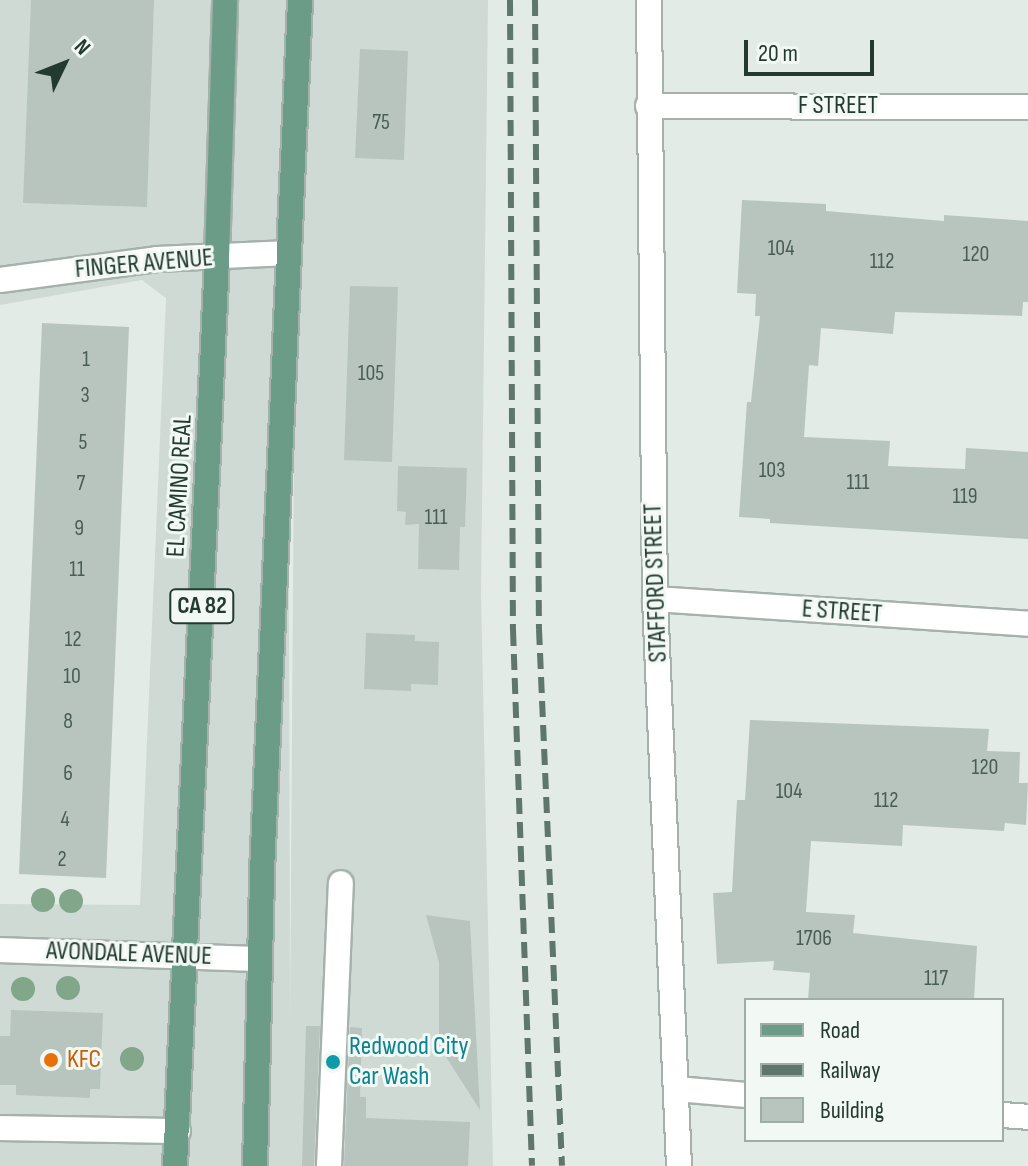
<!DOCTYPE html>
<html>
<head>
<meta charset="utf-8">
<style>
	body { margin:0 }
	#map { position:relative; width:1028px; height:1166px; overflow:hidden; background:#e2ebe5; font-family:"Sofia Sans Condensed",sans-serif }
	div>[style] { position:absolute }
	.built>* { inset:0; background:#d0dad4 }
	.building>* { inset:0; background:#b8c5be }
	.roads { filter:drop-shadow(2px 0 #a5b2ab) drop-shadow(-2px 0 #a5b2ab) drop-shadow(0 2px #a5b2ab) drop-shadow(0 -2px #a5b2ab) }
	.minor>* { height:24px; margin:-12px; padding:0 12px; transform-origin:12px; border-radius:12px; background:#fff }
	.major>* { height:24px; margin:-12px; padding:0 12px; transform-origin:12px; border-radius:12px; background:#6b9c87 }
	.rail>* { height:6px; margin-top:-3px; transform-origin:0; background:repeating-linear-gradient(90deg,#5e766b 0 16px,transparent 0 24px) }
	.trees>* { width:24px; height:24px; margin:-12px; border-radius:50%; background:#81a689 }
	.dots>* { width:22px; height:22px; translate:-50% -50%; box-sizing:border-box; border:4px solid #f2f8f4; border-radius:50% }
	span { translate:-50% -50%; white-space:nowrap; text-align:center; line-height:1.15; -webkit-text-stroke:6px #f2f8f4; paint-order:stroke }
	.number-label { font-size:22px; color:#495d54 }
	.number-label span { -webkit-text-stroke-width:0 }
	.shield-label span { padding:2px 6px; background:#f2f8f4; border:2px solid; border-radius:6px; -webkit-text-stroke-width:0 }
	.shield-label { font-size:24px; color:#243a30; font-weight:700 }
	.street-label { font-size:26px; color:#243a30 }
	.culture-label { font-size:26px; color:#0d838f }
	.left { translate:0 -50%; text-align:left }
	.food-label { font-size:26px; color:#c56008 }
	.legend { position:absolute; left:744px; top:998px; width:260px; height:144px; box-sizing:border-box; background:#f2f8f4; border:2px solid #a0aca6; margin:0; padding:10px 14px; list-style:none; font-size:24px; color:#243a30 }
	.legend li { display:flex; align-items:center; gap:16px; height:40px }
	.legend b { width:40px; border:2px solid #a0aca6 }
	.north { position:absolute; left:24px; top:24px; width:80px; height:80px; -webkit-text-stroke:6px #f2f8f4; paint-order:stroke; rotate:47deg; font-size:22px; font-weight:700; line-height:32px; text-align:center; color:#243a30 }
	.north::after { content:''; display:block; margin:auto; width:28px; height:36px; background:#243a30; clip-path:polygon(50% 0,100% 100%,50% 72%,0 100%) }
	.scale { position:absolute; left:744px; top:40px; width:130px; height:36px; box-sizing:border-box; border:4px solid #243a30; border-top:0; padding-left:10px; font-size:24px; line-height:28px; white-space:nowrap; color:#243a30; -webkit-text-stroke:6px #f2f8f4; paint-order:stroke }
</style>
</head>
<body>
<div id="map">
	<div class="built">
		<i style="clip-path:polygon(0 0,291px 0,288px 117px,290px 1022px,297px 0,488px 0,481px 592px,493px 1166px,0 1166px,0 904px,140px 905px,166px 298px,142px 280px,0 305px)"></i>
	</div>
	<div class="building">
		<i style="clip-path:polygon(31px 0,154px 0,147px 207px,23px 203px)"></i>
		<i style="clip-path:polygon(360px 49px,408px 51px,404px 160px,355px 158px)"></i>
		<i style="clip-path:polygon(742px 200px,826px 204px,826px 211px,944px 221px,944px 215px,1028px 221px,1028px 302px,1023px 302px,1022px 316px,895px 312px,893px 334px,821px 328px,818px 366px,809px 365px,804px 437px,890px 441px,888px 466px,965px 469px,966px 448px,1028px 452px,1028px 539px,770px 523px,770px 519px,739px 517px,747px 402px,751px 402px,760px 316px,755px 316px,756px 294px,737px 293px)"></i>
		<i style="clip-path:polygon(350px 286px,398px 287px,392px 462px,344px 460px)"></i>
		<i style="clip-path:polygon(42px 323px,129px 327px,106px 878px,19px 874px)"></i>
		<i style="clip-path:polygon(398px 466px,467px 468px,465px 527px,460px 527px,459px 570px,418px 569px,419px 524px,405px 525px,406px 512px,397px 511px)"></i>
		<i style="clip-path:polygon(366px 633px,415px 635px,415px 641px,439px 642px,438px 685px,411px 684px,411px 691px,364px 689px)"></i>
		<i style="clip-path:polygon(750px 720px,989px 729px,987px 751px,1020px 752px,1019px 783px,1028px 783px,1026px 825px,1005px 823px,1004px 831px,903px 825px,902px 846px,811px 841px,806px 912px,855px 915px,853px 933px,977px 946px,974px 1000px,808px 1000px,810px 973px,773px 970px,774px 961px,717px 964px,713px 893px,732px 892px,737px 800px,745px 800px)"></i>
		<i style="clip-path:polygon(426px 915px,470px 921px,480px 1110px,439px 1046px,439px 963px)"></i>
		<i style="clip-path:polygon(11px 1010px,103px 1013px,100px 1089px,90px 1089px,90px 1098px,16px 1095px,16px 1085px,0 1085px,0 1036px,10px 1036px)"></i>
		<i style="clip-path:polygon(306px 1026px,320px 1026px,314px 1166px,302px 1166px)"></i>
		<i style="clip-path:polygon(350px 1027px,362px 1028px,360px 1097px,366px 1097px,366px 1118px,470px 1122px,468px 1166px,344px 1166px)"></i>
	</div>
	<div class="roads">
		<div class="minor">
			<i style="left:649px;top:0;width:599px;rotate:89.43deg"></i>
			<i style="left:655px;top:599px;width:568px;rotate:87.58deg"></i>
			<i style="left:648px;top:106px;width:380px;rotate:0.2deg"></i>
			<i style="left:0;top:280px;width:158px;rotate:-7.6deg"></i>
			<i style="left:157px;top:259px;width:132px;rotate:-2.6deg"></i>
			<i style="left:655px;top:599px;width:374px;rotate:3.8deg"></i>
			<i style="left:0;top:950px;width:259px;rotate:2deg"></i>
			<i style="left:677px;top:1089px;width:69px;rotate:5deg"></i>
			<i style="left:1002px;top:1115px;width:26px;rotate:4deg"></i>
			<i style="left:0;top:1128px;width:178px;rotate:1deg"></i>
			<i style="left:329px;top:1166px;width:283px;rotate:-87.6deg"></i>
		</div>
		<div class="major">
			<i style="left:175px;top:1166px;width:909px;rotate:-87.35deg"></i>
			<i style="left:217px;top:258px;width:258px;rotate:-88.2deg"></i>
			<i style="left:255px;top:1166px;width:294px;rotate:-88.6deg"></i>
			<i style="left:262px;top:872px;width:873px;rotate:-87.5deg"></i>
		</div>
	</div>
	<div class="rail">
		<i style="left:510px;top:0;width:630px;rotate:89.73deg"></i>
		<i style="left:513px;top:630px;width:536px;rotate:87.97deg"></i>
		<i style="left:535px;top:0;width:629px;rotate:89.64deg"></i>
		<i style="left:539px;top:629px;width:537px;rotate:87.55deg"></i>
	</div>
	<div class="trees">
		<i style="left:43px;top:900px"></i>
		<i style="left:71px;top:901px"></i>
		<i style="left:68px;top:988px"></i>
		<i style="left:23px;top:989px"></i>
		<i style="left:132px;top:1059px"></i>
	</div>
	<div class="dots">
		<i style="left:51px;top:1060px;background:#e8710a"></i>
		<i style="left:333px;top:1062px;background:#0f9aa8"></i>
	</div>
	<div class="number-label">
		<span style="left:381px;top:123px">75</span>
		<span style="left:781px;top:249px">104</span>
		<span style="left:976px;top:255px">120</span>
		<span style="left:882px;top:262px">112</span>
		<span style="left:86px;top:360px">1</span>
		<span style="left:371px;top:374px">105</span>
		<span style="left:85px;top:396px">3</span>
		<span style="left:83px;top:443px">5</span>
		<span style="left:772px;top:471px">103</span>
		<span style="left:858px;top:483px">111</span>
		<span style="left:81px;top:484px">7</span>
		<span style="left:965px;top:497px">119</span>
		<span style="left:436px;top:518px">111</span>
		<span style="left:79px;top:529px">9</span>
		<span style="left:77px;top:570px">11</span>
		<span style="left:73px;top:640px">12</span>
		<span style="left:72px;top:677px">10</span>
		<span style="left:68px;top:722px">8</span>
		<span style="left:985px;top:768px">120</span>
		<span style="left:68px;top:774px">6</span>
		<span style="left:789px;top:792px">104</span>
		<span style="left:886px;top:801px">112</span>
		<span style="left:65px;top:820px">4</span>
		<span style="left:62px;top:860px">2</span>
		<span style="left:814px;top:939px">1706</span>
		<span style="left:936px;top:979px">117</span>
	</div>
	<div class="shield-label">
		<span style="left:202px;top:606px">CA 82</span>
	</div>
	<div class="street-label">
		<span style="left:838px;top:106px">F STREET</span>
		<span style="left:144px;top:264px;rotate:-5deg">FINGER AVENUE</span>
		<span style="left:180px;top:486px;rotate:-87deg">EL CAMINO REAL</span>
		<span style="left:656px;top:583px;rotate:-92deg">STAFFORD STREET</span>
		<span style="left:842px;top:612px;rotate:4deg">E STREET</span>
		<span style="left:129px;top:954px;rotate:2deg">AVONDALE AVENUE</span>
	</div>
	<div class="culture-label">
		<span class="left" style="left:349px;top:1062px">Redwood City<br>Car Wash</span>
	</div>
	<div class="food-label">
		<span class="left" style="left:67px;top:1060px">KFC</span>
	</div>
	<ul class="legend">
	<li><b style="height:10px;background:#6b9c87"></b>Road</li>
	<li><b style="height:10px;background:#5e766b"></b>Railway</li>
	<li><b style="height:22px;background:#b8c5be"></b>Building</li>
	</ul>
	<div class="north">N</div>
	<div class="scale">20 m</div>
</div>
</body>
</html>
